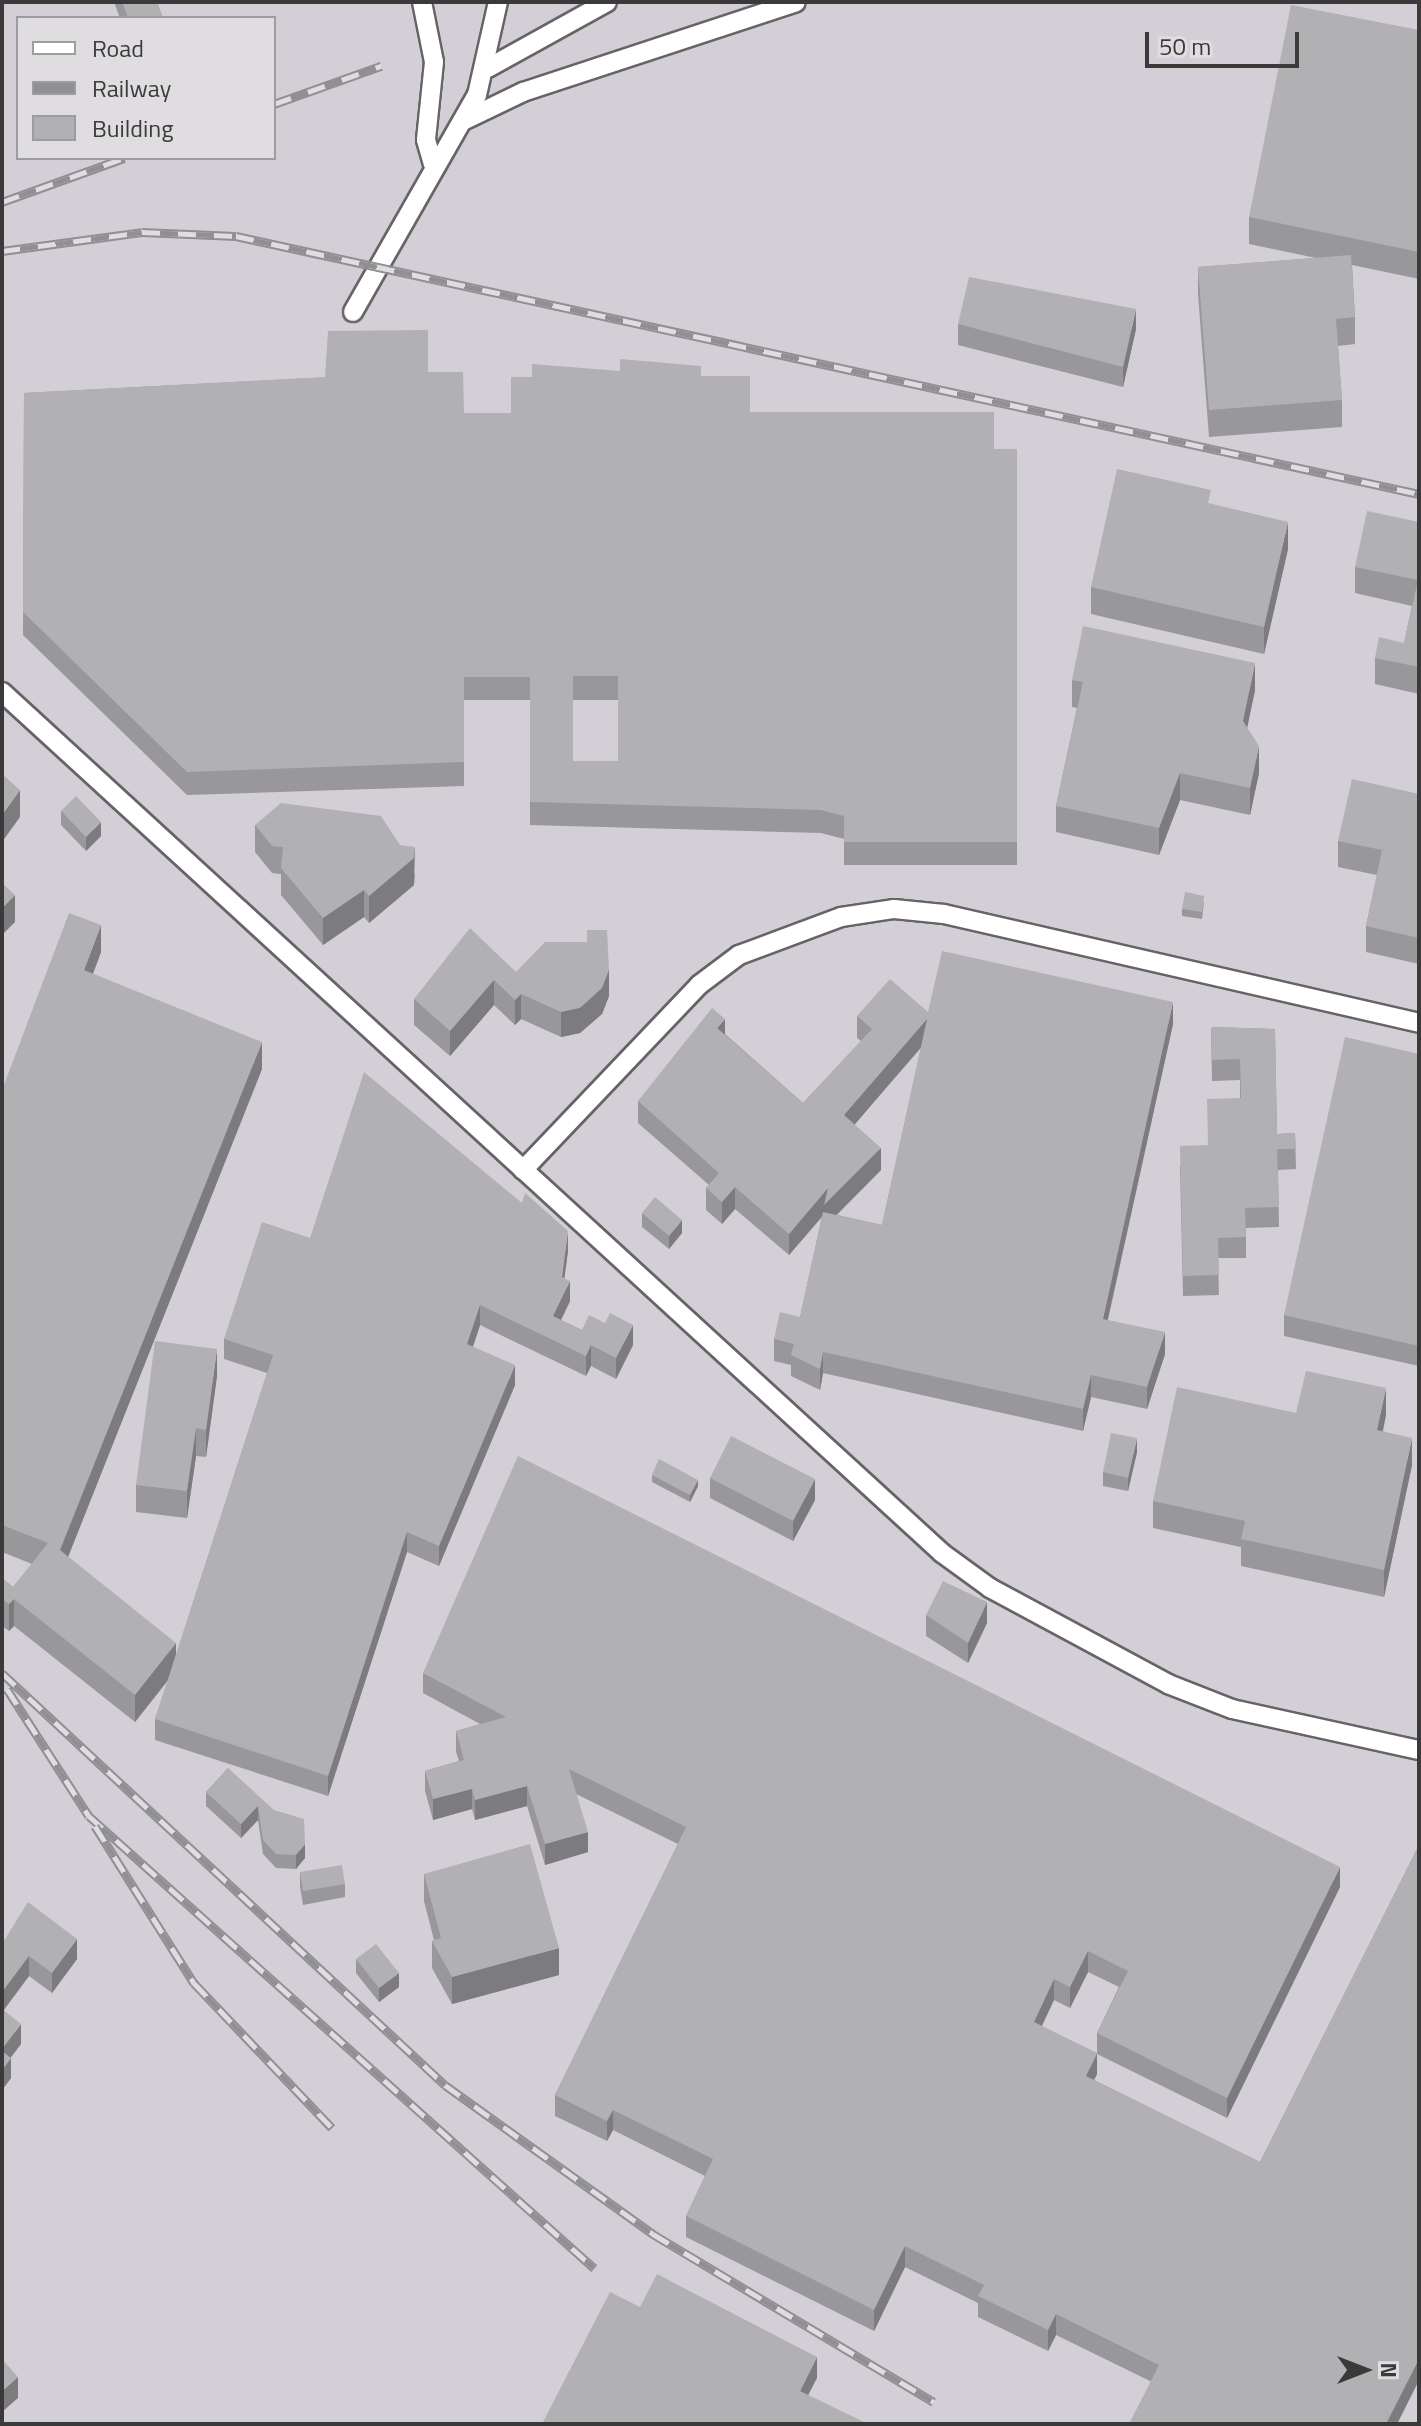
<!DOCTYPE html>
<html>
<head>
<meta charset="utf-8">
<style>
	body { margin:0 }
	#map { position:relative; width:1421px; height:2426px; overflow:hidden; background:#dfdde0; font-family:"Titillium Web",sans-serif }
	div>[style] { position:absolute }
	.built>* { inset:0; background:#d4cfd7 }
	.roads { filter:drop-shadow(2px 0 #666467) drop-shadow(-2px 0 #666467) drop-shadow(0 2px #666467) drop-shadow(0 -2px #666467) }
	.street>* { height:18px; margin:-9px; padding:0 9px; transform-origin:9px; border-radius:9px; background:#fff }
	.rail>* { height:9px; margin-top:-4.5px; transform-origin:0; background:repeating-linear-gradient(90deg,#dfdde0 0 18px,#908f91 0 36px); box-sizing:border-box; border-block:2px solid #908f91 }
	.wall>* { inset:0; background:#98979a }
	.shaded-wall>* { inset:0; background:#7c7b7d }
	.building>* { inset:0; background:#b1b0b3 }
	span { translate:-50% -50%; white-space:nowrap; text-align:center; line-height:1.15; -webkit-text-stroke:7px #dfdde0; paint-order:stroke }
	.frame { position:absolute; inset:0; border:4px solid #3b3a3b; pointer-events:none }
	.legend { position:absolute; left:16px; top:16px; width:260px; height:144px; box-sizing:border-box; background:#dfdde0; border:2px solid #9d9c9e; margin:0; padding:10px 14px; list-style:none; font-size:24px; color:#3b3a3b }
	.legend li { display:flex; align-items:center; gap:16px; height:40px }
	.legend b { width:40px; border:2px solid #9d9c9e }
	.north { position:absolute; left:1325px; top:2330px; width:80px; height:80px; -webkit-text-stroke:6px #dfdde0; paint-order:stroke; rotate:90deg; font-size:22px; font-weight:700; line-height:32px; text-align:center; color:#3b3a3b }
	.north::after { content:''; display:block; margin:auto; width:28px; height:36px; background:#3b3a3b; clip-path:polygon(50% 0,100% 100%,50% 72%,0 100%) }
	.scale { position:absolute; left:1145px; top:32px; width:154px; height:36px; box-sizing:border-box; border:4px solid #3b3a3b; border-top:0; padding-left:10px; font-size:24px; line-height:28px; white-space:nowrap; color:#3b3a3b; -webkit-text-stroke:6px #dfdde0; paint-order:stroke }
</style>
</head>
<body>
<div id="map">
	<div class="built">
		<i style="clip-path:polygon(evenodd,2px 2px,1419px 2px,1419px 2424px,2px 2424px,2px 2px,18px 18px,274px 18px,274px 158px,18px 158px,18px 18px)"></i>
	</div>
	<div class="roads">
		<div class="street">
			<i style="left:422px;top:2px;width:61px;rotate:78.7deg"></i>
			<i style="left:434px;top:62px;width:78px;rotate:95.9deg"></i>
			<i style="left:426px;top:140px;width:25px;rotate:74deg"></i>
			<i style="left:488px;top:68px;width:136px;rotate:-29deg"></i>
			<i style="left:463px;top:121px;width:67px;rotate:-25.8deg"></i>
			<i style="left:523px;top:92px;width:287px;rotate:-18.2deg"></i>
			<i style="left:353px;top:312px;width:250px;rotate:-60.3deg"></i>
			<i style="left:477px;top:95px;width:95px;rotate:-77.3deg"></i>
			<i style="left:2px;top:692px;width:1275px;rotate:42.49deg"></i>
			<i style="left:942px;top:1553px;width:59px;rotate:36.1deg"></i>
			<i style="left:990px;top:1588px;width:202px;rotate:28.3deg"></i>
			<i style="left:1168px;top:1684px;width:69px;rotate:21.3deg"></i>
			<i style="left:1232px;top:1709px;width:191px;rotate:12.4deg"></i>
			<i style="left:523px;top:1170px;width:255px;rotate:-46.4deg"></i>
			<i style="left:699px;top:985px;width:50px;rotate:-36.9deg"></i>
			<i style="left:739px;top:955px;width:109px;rotate:-20.4deg"></i>
			<i style="left:841px;top:917px;width:54px;rotate:-8.6deg"></i>
			<i style="left:894px;top:909px;width:50px;rotate:5.7deg"></i>
			<i style="left:944px;top:914px;width:487px;rotate:12.9deg"></i>
		</div>
	</div>
	<div class="rail">
		<i style="left:274px;top:104px;width:114px;rotate:-19.6deg"></i>
		<i style="left:2px;top:202px;width:130px;rotate:-19.8deg"></i>
		<i style="left:2px;top:251px;width:141px;rotate:-7.7deg"></i>
		<i style="left:142px;top:232px;width:94px;rotate:2.4deg"></i>
		<i style="left:236px;top:236px;width:1211px;rotate:12.3deg"></i>
		<i style="left:2px;top:1673px;width:605px;rotate:42.92deg"></i>
		<i style="left:445px;top:2085px;width:256px;rotate:35.6deg"></i>
		<i style="left:653px;top:2234px;width:327px;rotate:30.9deg"></i>
		<i style="left:7px;top:1689px;width:151px;rotate:57.2deg"></i>
		<i style="left:89px;top:1816px;width:678px;rotate:41.83deg"></i>
		<i style="left:95px;top:1826px;width:186px;rotate:57.8deg"></i>
		<i style="left:194px;top:1983px;width:200px;rotate:46.4deg"></i>
	</div>
	<div class="wall">
		<i style="clip-path:polygon(114px 2px,157px 2px,163px 18px,120px 18px)"></i>
		<i style="clip-path:polygon(1419px 30px,1419px 279px,1352px 265px,1355px 317px,1355px 344px,1338px 346px,1342px 400px,1342px 427px,1209px 437px,1198px 294px,1198px 267px,1316px 258px,1249px 244px,1249px 217px)"></i>
		<i style="clip-path:polygon(958px 324px,1136px 329px,1123px 387px,958px 345px)"></i>
		<i style="clip-path:polygon(evenodd,428px 372px,464px 413px,511px 413px,701px 376px,750px 412px,994px 449px,1017px 449px,1017px 865px,844px 865px,844px 839px,821px 833px,530px 825px,530px 700px,464px 700px,464px 786px,187px 795px,23px 635px,24px 393px,428px 372px,573px 700px,618px 700px,618px 761px,573px 761px,573px 700px)"></i>
		<i style="clip-path:polygon(1211px 504px,1288px 549px,1264px 654px,1091px 614px,1091px 587px)"></i>
		<i style="clip-path:polygon(1419px 522px,1419px 694px,1375px 684px,1375px 658px,1404px 643px,1412px 606px,1355px 593px,1355px 567px)"></i>
		<i style="clip-path:polygon(1072px 680px,1255px 690px,1247px 727px,1259px 773px,1250px 815px,1180px 800px,1159px 855px,1056px 832px,1056px 806px,1077px 708px,1072px 707px)"></i>
		<i style="clip-path:polygon(1419px 794px,1419px 964px,1366px 952px,1366px 926px,1377px 875px,1338px 867px,1338px 841px)"></i>
		<i style="clip-path:polygon(61px 811px,101px 836px,86px 851px,61px 825px)"></i>
		<i style="clip-path:polygon(255px 825px,415px 874px,414px 885px,369px 923px,364px 917px,323px 945px,281px 895px,281px 874px,272px 873px,255px 852px)"></i>
		<i style="clip-path:polygon(1204px 902px,1202px 919px,1182px 916px,1182px 909px)"></i>
		<i style="clip-path:polygon(101px 952px,93px 974px,262px 1069px,68px 1557px,176px 1656px,267px 1373px,224px 1359px,224px 1339px,310px 1238px,568px 1251px,564px 1278px,570px 1301px,561px 1320px,582px 1330px,633px 1345px,616px 1379px,591px 1366px,586px 1376px,480px 1325px,473px 1347px,515px 1385px,439px 1566px,407px 1552px,328px 1796px,155px 1740px,155px 1719px,168px 1680px,135px 1722px,14px 1626px,9px 1631px,2px 1626px,2px 1578px,13px 1587px,32px 1564px,2px 1552px,2px 1090px)"></i>
		<i style="clip-path:polygon(516px 972px,609px 996px,602px 1014px,580px 1033px,561px 1037px,521px 1019px,515px 1025px,494px 1005px,450px 1056px,414px 1025px,414px 999px)"></i>
		<i style="clip-path:polygon(evenodd,928px 1012px,1173px 1024px,1108px 1320px,1165px 1354px,1147px 1409px,1091px 1397px,1083px 1431px,823px 1373px,820px 1390px,791px 1376px,791px 1365px,774px 1361px,774px 1339px,800px 1317px,822px 1217px,789px 1255px,735px 1209px,722px 1224px,706px 1210px,706px 1188px,709px 1185px,638px 1123px,638px 1101px,725px 1034px,803px 1103px,861px 1041px,857px 1038px,857px 1016px,928px 1012px,921px 1048px,882px 1225px,837px 1215px,881px 1170px,854px 1125px,921px 1048px)"></i>
		<i style="clip-path:polygon(1211px 1027px,1275px 1029px,1277px 1134px,1295px 1133px,1296px 1169px,1278px 1170px,1279px 1227px,1246px 1228px,1246px 1258px,1218px 1258px,1219px 1295px,1183px 1296px,1180px 1166px,1208px 1145px,1240px 1098px,1240px 1080px,1212px 1081px)"></i>
		<i style="clip-path:polygon(1419px 1054px,1419px 1366px,1284px 1336px,1284px 1315px)"></i>
		<i style="clip-path:polygon(642px 1213px,682px 1233px,669px 1249px,642px 1227px)"></i>
		<i style="clip-path:polygon(217px 1376px,206px 1457px,196px 1456px,187px 1518px,136px 1512px,136px 1485px)"></i>
		<i style="clip-path:polygon(1296px 1413px,1386px 1415px,1383px 1431px,1412px 1465px,1384px 1597px,1241px 1566px,1241px 1547px,1153px 1528px,1153px 1501px)"></i>
		<i style="clip-path:polygon(1137px 1452px,1128px 1491px,1103px 1486px,1103px 1472px)"></i>
		<i style="clip-path:polygon(652px 1475px,698px 1486px,690px 1502px,652px 1482px)"></i>
		<i style="clip-path:polygon(710px 1478px,815px 1500px,793px 1541px,710px 1498px)"></i>
		<i style="clip-path:polygon(926px 1615px,987px 1623px,968px 1663px,926px 1636px)"></i>
		<i style="clip-path:polygon(423px 1673px,1340px 1887px,1227px 2118px,1097px 2054px,1097px 2033px,1119px 1987px,1088px 1972px,1070px 2008px,1054px 2000px,1042px 2026px,1097px 2074px,1094px 2080px,1260px 2162px,1419px 1845px,1419px 2380px,1397px 2424px,1150px 2381px,1056px 2335px,1048px 2351px,978px 2317px,978px 2303px,905px 2267px,874px 2331px,686px 2237px,686px 2216px,705px 2176px,613px 2130px,607px 2141px,555px 2116px,555px 2095px,678px 1844px,576px 1794px,588px 1852px,545px 1865px,527px 1806px,475px 1820px,472px 1809px,433px 1820px,425px 1791px,425px 1771px,459px 1761px,456px 1752px,456px 1731px,480px 1724px,423px 1693px)"></i>
		<i style="clip-path:polygon(228px 1768px,305px 1858px,296px 1869px,276px 1868px,263px 1854px,258px 1820px,241px 1838px,206px 1806px,206px 1792px)"></i>
		<i style="clip-path:polygon(300px 1872px,345px 1884px,345px 1897px,303px 1905px,300px 1886px)"></i>
		<i style="clip-path:polygon(424px 1874px,559px 1975px,452px 2004px,432px 1968px,432px 1941px,434px 1940px,424px 1901px)"></i>
		<i style="clip-path:polygon(2px 1944px,77px 1959px,52px 1993px,29px 1976px,4px 2010px,21px 2044px,11px 2057px,11px 2078px,2px 2090px)"></i>
		<i style="clip-path:polygon(356px 1959px,399px 1987px,379px 2002px,356px 1973px)"></i>
	</div>
	<div class="shaded-wall">
		<i style="clip-path:polygon(1136px 309px,1136px 329px,1123px 387px,1123px 367px)"></i>
		<i style="clip-path:polygon(1288px 522px,1288px 549px,1264px 654px,1264px 627px)"></i>
		<i style="clip-path:polygon(1255px 663px,1255px 690px,1243px 748px,1243px 721px)"></i>
		<i style="clip-path:polygon(1259px 746px,1259px 773px,1250px 815px,1250px 788px)"></i>
		<i style="clip-path:polygon(1180px 773px,1180px 800px,1159px 855px,1159px 828px)"></i>
		<i style="clip-path:polygon(20px 790px,20px 817px,2px 842px,2px 815px)"></i>
		<i style="clip-path:polygon(101px 822px,101px 836px,86px 851px,86px 837px)"></i>
		<i style="clip-path:polygon(415px 847px,414px 885px,369px 923px,369px 896px)"></i>
		<i style="clip-path:polygon(364px 890px,364px 917px,323px 945px,323px 918px)"></i>
		<i style="clip-path:polygon(15px 895px,15px 922px,2px 935px,2px 908px)"></i>
		<i style="clip-path:polygon(101px 925px,101px 952px,84px 997px,84px 970px)"></i>
		<i style="clip-path:polygon(609px 970px,609px 996px,602px 1014px,580px 1033px,561px 1037px,561px 1012px)"></i>
		<i style="clip-path:polygon(494px 980px,494px 1005px,450px 1056px,450px 1031px)"></i>
		<i style="clip-path:polygon(521px 994px,521px 1019px,515px 1025px,515px 1000px)"></i>
		<i style="clip-path:polygon(1173px 1002px,1173px 1024px,1103px 1340px,1103px 1319px)"></i>
		<i style="clip-path:polygon(725px 1019px,725px 1041px,717px 1028px)"></i>
		<i style="clip-path:polygon(927px 1019px,927px 1040px,844px 1137px,844px 1115px)"></i>
		<i style="clip-path:polygon(262px 1042px,262px 1069px,60px 1577px,60px 1550px)"></i>
		<i style="clip-path:polygon(881px 1148px,881px 1170px,824px 1227px,824px 1214px,789px 1255px,789px 1234px,828px 1188px)"></i>
		<i style="clip-path:polygon(735px 1187px,735px 1209px,722px 1224px,722px 1202px)"></i>
		<i style="clip-path:polygon(682px 1220px,682px 1233px,669px 1249px,669px 1236px)"></i>
		<i style="clip-path:polygon(568px 1231px,568px 1251px,562px 1297px,562px 1277px)"></i>
		<i style="clip-path:polygon(570px 1281px,570px 1301px,553px 1337px,553px 1316px)"></i>
		<i style="clip-path:polygon(480px 1305px,480px 1325px,467px 1364px,467px 1344px)"></i>
		<i style="clip-path:polygon(633px 1325px,633px 1345px,616px 1379px,616px 1358px)"></i>
		<i style="clip-path:polygon(1165px 1332px,1165px 1354px,1147px 1409px,1147px 1387px)"></i>
		<i style="clip-path:polygon(591px 1345px,591px 1366px,586px 1376px,586px 1356px)"></i>
		<i style="clip-path:polygon(217px 1349px,217px 1376px,206px 1457px,206px 1430px)"></i>
		<i style="clip-path:polygon(823px 1352px,823px 1373px,820px 1390px,820px 1369px)"></i>
		<i style="clip-path:polygon(515px 1365px,515px 1385px,439px 1566px,439px 1546px)"></i>
		<i style="clip-path:polygon(1091px 1375px,1091px 1397px,1083px 1431px,1083px 1409px)"></i>
		<i style="clip-path:polygon(1386px 1388px,1386px 1415px,1377px 1457px,1377px 1430px)"></i>
		<i style="clip-path:polygon(196px 1428px,196px 1456px,187px 1518px,187px 1491px)"></i>
		<i style="clip-path:polygon(1137px 1438px,1137px 1452px,1128px 1491px,1128px 1478px)"></i>
		<i style="clip-path:polygon(1412px 1438px,1412px 1465px,1384px 1597px,1384px 1570px)"></i>
		<i style="clip-path:polygon(815px 1479px,815px 1500px,793px 1541px,793px 1521px)"></i>
		<i style="clip-path:polygon(698px 1480px,698px 1486px,690px 1502px,690px 1495px)"></i>
		<i style="clip-path:polygon(407px 1532px,407px 1552px,328px 1796px,328px 1776px)"></i>
		<i style="clip-path:polygon(14px 1599px,14px 1626px,9px 1631px,9px 1604px)"></i>
		<i style="clip-path:polygon(987px 1602px,987px 1623px,968px 1663px,968px 1643px)"></i>
		<i style="clip-path:polygon(176px 1643px,176px 1670px,135px 1722px,135px 1695px)"></i>
		<i style="clip-path:polygon(527px 1786px,527px 1806px,475px 1820px,475px 1800px)"></i>
		<i style="clip-path:polygon(472px 1789px,472px 1809px,433px 1820px,433px 1799px)"></i>
		<i style="clip-path:polygon(258px 1806px,258px 1820px,241px 1838px,241px 1824px)"></i>
		<i style="clip-path:polygon(588px 1832px,588px 1852px,545px 1865px,545px 1844px)"></i>
		<i style="clip-path:polygon(305px 1844px,305px 1858px,296px 1869px,296px 1855px)"></i>
		<i style="clip-path:polygon(1340px 1867px,1340px 1887px,1227px 2118px,1227px 2098px)"></i>
		<i style="clip-path:polygon(77px 1939px,77px 1959px,52px 1993px,52px 1973px)"></i>
		<i style="clip-path:polygon(559px 1948px,559px 1975px,452px 2004px,452px 1977px)"></i>
		<i style="clip-path:polygon(1088px 1951px,1088px 1972px,1070px 2008px,1070px 1987px)"></i>
		<i style="clip-path:polygon(29px 1956px,29px 1976px,2px 2012px,2px 1992px)"></i>
		<i style="clip-path:polygon(399px 1973px,399px 1987px,379px 2002px,379px 1988px)"></i>
		<i style="clip-path:polygon(1054px 1979px,1054px 2000px,1034px 2042px,1034px 2022px)"></i>
		<i style="clip-path:polygon(21px 2024px,21px 2044px,2px 2069px,2px 2049px)"></i>
		<i style="clip-path:polygon(1097px 2053px,1097px 2074px,1086px 2096px,1086px 2076px)"></i>
		<i style="clip-path:polygon(11px 2058px,11px 2078px,2px 2090px,2px 2070px)"></i>
		<i style="clip-path:polygon(613px 2110px,613px 2130px,607px 2141px,607px 2121px)"></i>
		<i style="clip-path:polygon(905px 2246px,905px 2267px,874px 2331px,874px 2310px)"></i>
		<i style="clip-path:polygon(1056px 2314px,1056px 2335px,1048px 2351px,1048px 2330px)"></i>
		<i style="clip-path:polygon(817px 2357px,817px 2378px,800px 2411px,800px 2391px)"></i>
		<i style="clip-path:polygon(1419px 2359px,1419px 2380px,1397px 2424px,1386px 2424px)"></i>
		<i style="clip-path:polygon(18px 2377px,18px 2398px,2px 2412px,2px 2391px)"></i>
	</div>
	<div class="building">
		<i style="clip-path:polygon(122px 2px,157px 2px,163px 18px,128px 18px)"></i>
		<i style="clip-path:polygon(1291px 5px,1419px 30px,1419px 252px,1249px 217px)"></i>
		<i style="clip-path:polygon(1351px 255px,1355px 317px,1336px 319px,1342px 400px,1209px 410px,1198px 267px)"></i>
		<i style="clip-path:polygon(969px 277px,1136px 309px,1123px 367px,958px 324px)"></i>
		<i style="clip-path:polygon(evenodd,428px 330px,428px 372px,463px 372px,464px 413px,511px 413px,511px 377px,532px 377px,532px 364px,620px 371px,620px 359px,701px 366px,701px 376px,750px 376px,750px 412px,994px 412px,994px 449px,1017px 449px,1017px 842px,844px 842px,844px 816px,821px 810px,530px 802px,530px 677px,464px 677px,464px 762px,187px 772px,23px 612px,24px 393px,325px 377px,328px 331px,428px 330px,573px 676px,618px 676px,618px 761px,573px 761px,573px 676px)"></i>
		<i style="clip-path:polygon(1117px 469px,1211px 490px,1208px 503px,1288px 522px,1264px 627px,1091px 587px)"></i>
		<i style="clip-path:polygon(1367px 511px,1419px 522px,1419px 667px,1375px 658px,1379px 637px,1404px 643px,1418px 580px,1355px 567px)"></i>
		<i style="clip-path:polygon(1083px 626px,1255px 663px,1243px 721px,1259px 746px,1250px 788px,1180px 773px,1159px 828px,1056px 806px,1083px 682px,1072px 680px)"></i>
		<i style="clip-path:polygon(2px 774px,20px 790px,2px 815px)"></i>
		<i style="clip-path:polygon(1352px 779px,1419px 794px,1419px 938px,1366px 926px,1382px 850px,1338px 841px)"></i>
		<i style="clip-path:polygon(76px 796px,101px 822px,86px 837px,61px 811px)"></i>
		<i style="clip-path:polygon(281px 803px,381px 816px,400px 845px,415px 847px,414px 858px,369px 896px,364px 890px,323px 918px,281px 868px,283px 847px,272px 846px,255px 825px)"></i>
		<i style="clip-path:polygon(2px 883px,15px 895px,2px 908px)"></i>
		<i style="clip-path:polygon(1185px 892px,1204px 896px,1202px 912px,1182px 909px)"></i>
		<i style="clip-path:polygon(69px 913px,101px 925px,84px 970px,262px 1042px,60px 1550px,176px 1643px,135px 1695px,14px 1599px,9px 1604px,2px 1599px,2px 1578px,13px 1587px,48px 1543px,2px 1525px,2px 1090px)"></i>
		<i style="clip-path:polygon(470px 928px,516px 972px,545px 942px,587px 942px,587px 930px,607px 930px,609px 970px,602px 988px,580px 1008px,561px 1012px,521px 994px,515px 1000px,494px 980px,450px 1031px,414px 999px)"></i>
		<i style="clip-path:polygon(942px 951px,1173px 1002px,1103px 1319px,1165px 1332px,1147px 1387px,1091px 1375px,1083px 1409px,823px 1352px,820px 1369px,791px 1355px,794px 1344px,774px 1339px,780px 1312px,800px 1317px,823px 1212px,882px 1225px,927px 1019px,844px 1115px,881px 1148px,824px 1205px,828px 1188px,789px 1234px,735px 1187px,722px 1202px,706px 1188px,719px 1173px,638px 1101px,712px 1008px,725px 1019px,717px 1028px,803px 1103px,872px 1029px,857px 1016px,890px 979px,928px 1012px)"></i>
		<i style="clip-path:polygon(1211px 1027px,1275px 1029px,1277px 1134px,1295px 1133px,1296px 1149px,1277px 1149px,1279px 1207px,1245px 1208px,1246px 1237px,1218px 1238px,1219px 1275px,1183px 1276px,1180px 1146px,1208px 1145px,1207px 1099px,1241px 1098px,1240px 1059px,1212px 1060px)"></i>
		<i style="clip-path:polygon(1345px 1037px,1419px 1054px,1419px 1346px,1284px 1315px)"></i>
		<i style="clip-path:polygon(364px 1072px,522px 1203px,525px 1193px,568px 1231px,562px 1277px,570px 1281px,553px 1316px,582px 1330px,589px 1315px,605px 1323px,610px 1313px,633px 1325px,616px 1358px,591px 1345px,586px 1356px,480px 1305px,467px 1344px,515px 1365px,439px 1546px,407px 1532px,328px 1776px,155px 1719px,273px 1355px,224px 1339px,262px 1222px,310px 1238px)"></i>
		<i style="clip-path:polygon(655px 1197px,682px 1220px,669px 1236px,642px 1213px)"></i>
		<i style="clip-path:polygon(155px 1341px,217px 1349px,206px 1430px,196px 1428px,187px 1491px,136px 1485px)"></i>
		<i style="clip-path:polygon(1306px 1371px,1386px 1388px,1377px 1430px,1412px 1438px,1384px 1570px,1241px 1539px,1245px 1521px,1153px 1501px,1177px 1387px,1296px 1413px)"></i>
		<i style="clip-path:polygon(1111px 1433px,1137px 1438px,1128px 1478px,1103px 1472px)"></i>
		<i style="clip-path:polygon(731px 1436px,815px 1479px,793px 1521px,710px 1478px)"></i>
		<i style="clip-path:polygon(518px 1456px,1340px 1867px,1227px 2098px,1097px 2033px,1128px 1971px,1088px 1951px,1070px 1987px,1054px 1979px,1034px 2022px,1097px 2053px,1086px 2076px,1260px 2162px,1419px 1845px,1419px 2359px,1386px 2424px,1129px 2424px,1159px 2365px,1056px 2314px,1048px 2330px,978px 2296px,984px 2285px,905px 2246px,874px 2310px,686px 2216px,713px 2159px,613px 2110px,607px 2121px,555px 2095px,686px 1827px,569px 1769px,588px 1832px,545px 1844px,527px 1786px,475px 1800px,472px 1789px,433px 1799px,425px 1771px,464px 1760px,456px 1731px,506px 1717px,423px 1673px)"></i>
		<i style="clip-path:polygon(659px 1459px,698px 1480px,690px 1495px,652px 1475px)"></i>
		<i style="clip-path:polygon(943px 1581px,987px 1602px,968px 1643px,926px 1615px)"></i>
		<i style="clip-path:polygon(228px 1768px,274px 1810px,304px 1819px,305px 1844px,296px 1855px,276px 1854px,263px 1840px,258px 1806px,241px 1824px,206px 1792px)"></i>
		<i style="clip-path:polygon(530px 1844px,559px 1948px,452px 1977px,432px 1941px,441px 1938px,424px 1874px)"></i>
		<i style="clip-path:polygon(342px 1865px,345px 1884px,303px 1891px,300px 1872px)"></i>
		<i style="clip-path:polygon(28px 1902px,77px 1939px,52px 1973px,29px 1956px,2px 1992px,2px 1944px)"></i>
		<i style="clip-path:polygon(376px 1944px,399px 1973px,379px 1988px,356px 1959px)"></i>
		<i style="clip-path:polygon(2px 2009px,21px 2024px,2px 2049px)"></i>
		<i style="clip-path:polygon(2px 2051px,11px 2058px,2px 2070px)"></i>
		<i style="clip-path:polygon(657px 2274px,817px 2357px,800px 2391px,868px 2424px,542px 2424px,610px 2292px,640px 2307px)"></i>
		<i style="clip-path:polygon(2px 2359px,18px 2377px,2px 2391px)"></i>
	</div>
	<div class="frame"></div>
	<ul class="legend">
	<li><b style="height:10px;background:#fff"></b>Road</li>
	<li><b style="height:10px;background:#908f91"></b>Railway</li>
	<li><b style="height:22px;background:#b1b0b3"></b>Building</li>
	</ul>
	<div class="north">N</div>
	<div class="scale">50 m</div>
</div>
</body>
</html>
